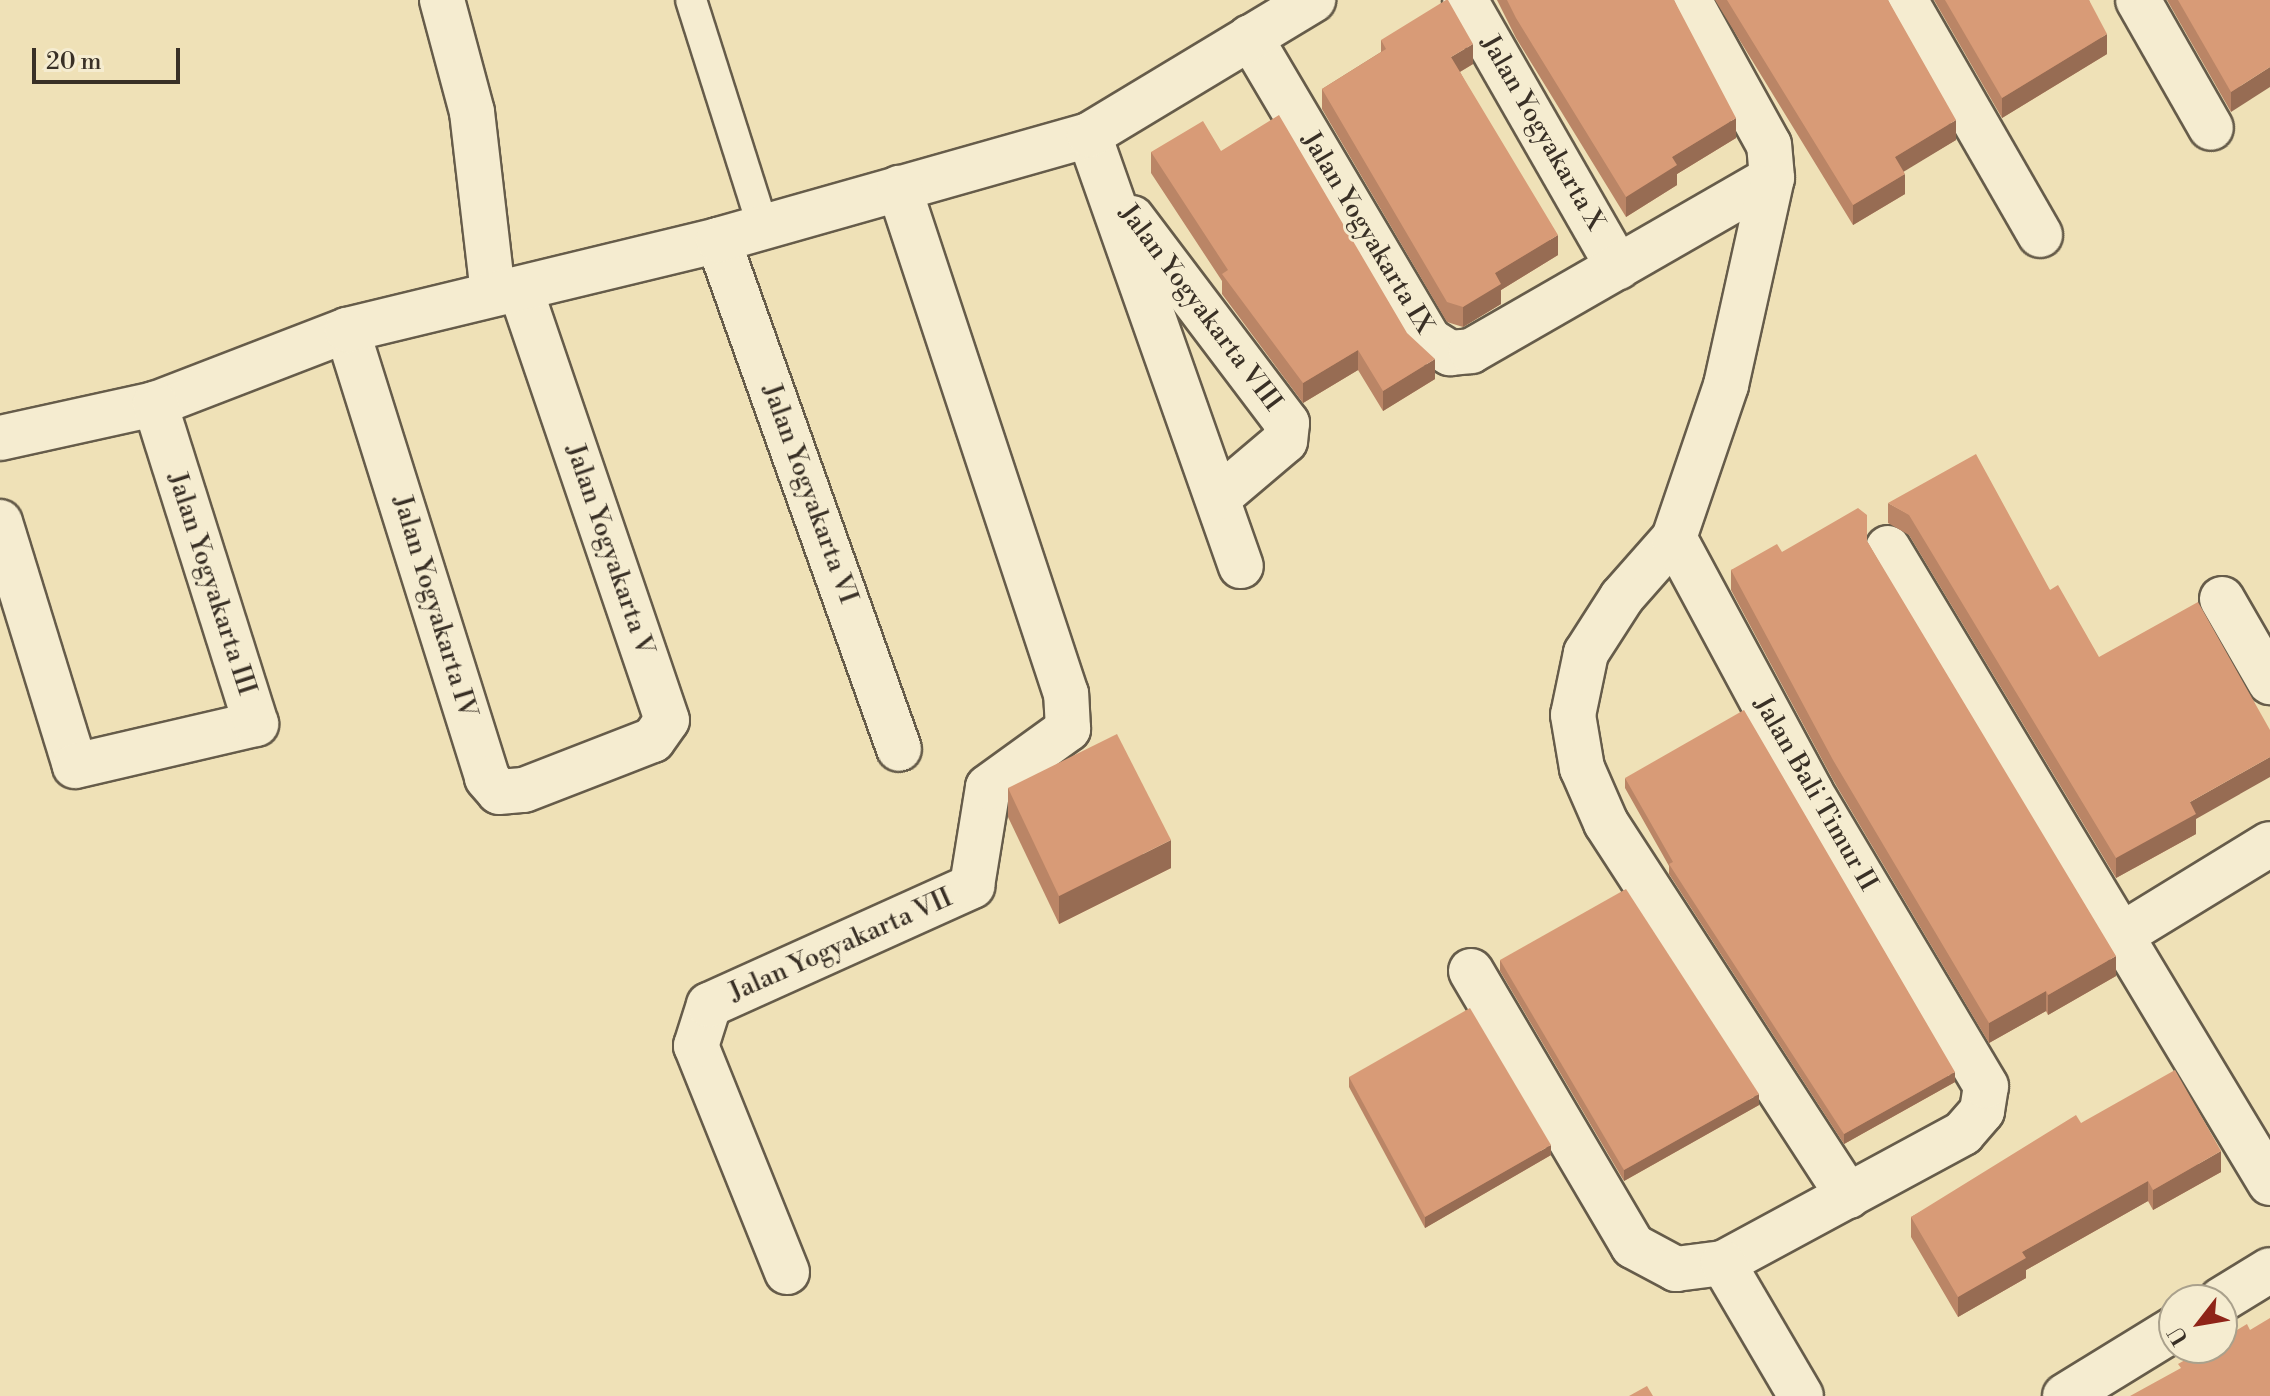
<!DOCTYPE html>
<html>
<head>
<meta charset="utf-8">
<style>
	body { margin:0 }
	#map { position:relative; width:2270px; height:1396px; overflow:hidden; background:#efe1b7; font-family:"Libre Bodoni",serif }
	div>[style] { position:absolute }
	.roads { filter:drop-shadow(2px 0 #665c4a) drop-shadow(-2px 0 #665c4a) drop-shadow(0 2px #665c4a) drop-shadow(0 -2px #665c4a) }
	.service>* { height:30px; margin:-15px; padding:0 15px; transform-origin:15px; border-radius:15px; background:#f5ecd0 }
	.minor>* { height:44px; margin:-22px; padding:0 22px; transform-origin:22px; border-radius:22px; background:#f5ecd0 }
	.wall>* { inset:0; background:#ba8566 }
	.shaded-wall>* { inset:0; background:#976c53 }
	.building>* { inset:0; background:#d89b77 }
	span { translate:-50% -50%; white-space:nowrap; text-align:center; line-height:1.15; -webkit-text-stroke:6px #f5ecd0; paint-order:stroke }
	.street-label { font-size:26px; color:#393026 }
	.north { position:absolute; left:2158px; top:1284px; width:80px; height:80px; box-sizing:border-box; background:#f5ecd0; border:2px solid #aaa18c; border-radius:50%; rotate:239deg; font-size:22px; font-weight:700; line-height:32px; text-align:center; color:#393026 }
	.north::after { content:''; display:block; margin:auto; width:28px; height:36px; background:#8f2418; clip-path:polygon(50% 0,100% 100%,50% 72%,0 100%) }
	.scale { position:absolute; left:32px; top:48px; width:148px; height:36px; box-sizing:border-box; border:4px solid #393026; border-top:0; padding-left:10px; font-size:24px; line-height:28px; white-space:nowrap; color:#393026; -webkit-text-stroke:6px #f5ecd0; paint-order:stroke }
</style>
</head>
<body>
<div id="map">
	<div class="roads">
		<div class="service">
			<i style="left:691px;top:0;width:238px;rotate:72.4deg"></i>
		</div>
		<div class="minor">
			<i style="left:442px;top:0;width:116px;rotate:75deg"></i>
			<i style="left:472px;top:112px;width:183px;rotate:83.4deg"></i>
			<i style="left:1465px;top:0;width:308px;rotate:60.2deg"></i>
			<i style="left:1905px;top:0;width:271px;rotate:60.1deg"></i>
			<i style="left:2138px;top:0;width:147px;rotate:60.3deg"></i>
			<i style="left:1250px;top:37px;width:352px;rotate:59.4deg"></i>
			<i style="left:1429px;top:340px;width:25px;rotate:32deg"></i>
			<i style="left:1450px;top:353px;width:21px;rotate:-5deg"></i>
			<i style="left:1471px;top:351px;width:347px;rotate:-29.9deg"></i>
			<i style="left:1089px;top:135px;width:457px;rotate:70.6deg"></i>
			<i style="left:1132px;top:218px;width:257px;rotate:52.9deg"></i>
			<i style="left:1287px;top:423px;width:18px;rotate:96deg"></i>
			<i style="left:1285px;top:441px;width:87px;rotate:139.7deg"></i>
			<i style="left:718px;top:240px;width:540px;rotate:70.42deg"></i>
			<i style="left:347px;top:330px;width:469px;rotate:72.6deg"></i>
			<i style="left:487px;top:778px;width:18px;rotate:49deg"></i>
			<i style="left:499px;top:792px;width:25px;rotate:-5deg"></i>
			<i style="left:524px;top:790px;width:138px;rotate:-21.2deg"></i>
			<i style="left:653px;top:740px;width:24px;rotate:-55deg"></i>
			<i style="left:667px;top:720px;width:454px;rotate:-108.8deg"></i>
			<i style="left:0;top:438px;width:159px;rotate:-12.4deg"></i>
			<i style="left:155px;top:404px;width:206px;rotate:-21.1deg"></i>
			<i style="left:347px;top:330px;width:382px;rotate:-13.6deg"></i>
			<i style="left:718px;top:240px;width:386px;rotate:-15.8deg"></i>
			<i style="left:1089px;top:135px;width:262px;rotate:-31.1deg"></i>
			<i style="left:0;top:522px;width:255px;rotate:72.9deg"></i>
			<i style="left:75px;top:766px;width:186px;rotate:-13.1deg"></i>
			<i style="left:256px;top:724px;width:336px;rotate:-107.5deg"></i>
			<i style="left:1674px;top:538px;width:79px;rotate:131.4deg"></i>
			<i style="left:1622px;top:597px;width:67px;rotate:122.7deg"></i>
			<i style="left:1586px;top:653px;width:63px;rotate:101.8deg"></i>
			<i style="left:1573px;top:715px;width:54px;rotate:80.4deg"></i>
			<i style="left:1582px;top:768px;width:60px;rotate:66.4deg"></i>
			<i style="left:1606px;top:823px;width:445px;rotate:57deg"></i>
			<i style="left:1888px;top:548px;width:741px;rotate:58.97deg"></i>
			<i style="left:2222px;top:599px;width:96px;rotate:60deg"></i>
			<i style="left:2123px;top:934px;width:172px;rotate:-31.5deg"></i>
			<i style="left:1471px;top:971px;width:319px;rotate:59.5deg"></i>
			<i style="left:1633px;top:1246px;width:49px;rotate:28.1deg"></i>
			<i style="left:1676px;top:1269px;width:47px;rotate:-7.3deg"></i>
			<i style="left:1723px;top:1263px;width:273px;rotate:-28.4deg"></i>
			<i style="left:1963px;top:1133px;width:29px;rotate:-49deg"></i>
			<i style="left:1982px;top:1111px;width:25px;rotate:-81deg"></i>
			<i style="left:1986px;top:1086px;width:342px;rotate:-120.8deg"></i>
			<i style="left:1811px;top:792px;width:289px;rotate:-118.3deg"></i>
			<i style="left:1674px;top:538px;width:162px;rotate:-71.2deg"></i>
			<i style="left:1726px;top:385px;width:212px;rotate:-77.5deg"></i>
			<i style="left:1772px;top:178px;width:33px;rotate:-95deg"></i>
			<i style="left:1769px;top:145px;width:166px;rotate:-118.9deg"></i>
			<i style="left:1723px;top:1263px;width:154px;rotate:59.6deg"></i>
			<i style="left:787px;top:1272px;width:244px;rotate:-111.9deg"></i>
			<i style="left:696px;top:1046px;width:43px;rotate:-72.4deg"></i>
			<i style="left:709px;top:1005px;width:289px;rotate:-24.3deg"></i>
			<i style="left:972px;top:886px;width:100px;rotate:-80.8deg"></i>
			<i style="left:988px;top:787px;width:99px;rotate:-35.9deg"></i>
			<i style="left:1068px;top:729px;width:35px;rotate:-93deg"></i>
			<i style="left:1066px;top:694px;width:533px;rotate:-108.26deg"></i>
			<i style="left:2221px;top:1300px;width:57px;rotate:-31.5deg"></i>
			<i style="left:2065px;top:1396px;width:128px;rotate:-31.6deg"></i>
		</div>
	</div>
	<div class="wall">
		<i style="clip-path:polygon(1497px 0,1674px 0,1736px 138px,1677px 174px,1677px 185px,1626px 217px,1516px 38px)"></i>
		<i style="clip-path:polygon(1715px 0,1888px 0,1956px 140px,1903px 171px,1905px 194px,1853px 225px)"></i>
		<i style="clip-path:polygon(1934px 0,2089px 0,2107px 54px,2002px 118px)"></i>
		<i style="clip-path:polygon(2167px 0,2270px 0,2231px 112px)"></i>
		<i style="clip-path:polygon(1381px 40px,1473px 64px,1460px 72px,1558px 255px,1501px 290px,1501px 304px,1463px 327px,1447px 322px,1322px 109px,1322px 89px,1381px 52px)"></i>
		<i style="clip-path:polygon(1221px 151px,1435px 379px,1383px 411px,1358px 370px,1303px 403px,1222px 294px,1222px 281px,1151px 173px,1151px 152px)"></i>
		<i style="clip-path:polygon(1888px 503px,2050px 590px,2196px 819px,2196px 834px,2116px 878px,1909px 535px,1888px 523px)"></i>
		<i style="clip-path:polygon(1867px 541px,2116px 976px,2048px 1015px,2046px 1011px,1989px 1043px,1833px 780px,1731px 590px,1731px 570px,1782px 552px)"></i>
		<i style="clip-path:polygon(1625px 778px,1955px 1082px,1844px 1144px,1669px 874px,1669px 866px,1625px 788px)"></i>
		<i style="clip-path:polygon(1008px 788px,1171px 868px,1059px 924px,1008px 817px)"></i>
		<i style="clip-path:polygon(1500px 960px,1759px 1105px,1624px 1181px,1500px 971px)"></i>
		<i style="clip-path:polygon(1349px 1077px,1551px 1155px,1425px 1228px,1349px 1087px)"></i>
		<i style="clip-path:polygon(2081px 1123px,2221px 1172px,2153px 1210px,2148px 1201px,2026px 1270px,2026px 1278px,1958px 1317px,1911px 1237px,1911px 1217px)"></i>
	</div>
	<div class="shaded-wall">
		<i style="clip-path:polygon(2107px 34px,2107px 54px,2002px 118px,2002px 98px)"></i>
		<i style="clip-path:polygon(1473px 44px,1473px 64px,1451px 77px,1451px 57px)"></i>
		<i style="clip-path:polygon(2270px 67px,2270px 87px,2231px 112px,2231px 92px)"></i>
		<i style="clip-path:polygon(1736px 118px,1736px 138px,1677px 174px,1677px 185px,1626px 217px,1626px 197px,1672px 157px)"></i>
		<i style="clip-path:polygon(1956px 120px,1956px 140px,1895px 177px,1895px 157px)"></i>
		<i style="clip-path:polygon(1905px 174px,1905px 194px,1853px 225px,1853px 205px)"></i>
		<i style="clip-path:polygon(1558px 235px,1558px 255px,1501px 290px,1501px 304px,1463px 327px,1463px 307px,1495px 273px)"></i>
		<i style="clip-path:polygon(1358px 350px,1358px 370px,1303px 403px,1303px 383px)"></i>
		<i style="clip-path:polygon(1435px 359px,1435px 379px,1383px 411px,1383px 391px)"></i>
		<i style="clip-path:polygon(2270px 757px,2270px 777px,2196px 819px,2196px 834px,2116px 878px,2116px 858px,2190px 802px)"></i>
		<i style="clip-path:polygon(1171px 840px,1171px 868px,1059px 924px,1059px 896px)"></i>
		<i style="clip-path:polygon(2116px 956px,2116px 976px,2048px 1015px,2048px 995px)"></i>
		<i style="clip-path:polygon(2046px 991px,2046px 1011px,1989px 1043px,1989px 1023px)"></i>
		<i style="clip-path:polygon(1955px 1072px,1955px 1082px,1844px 1144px,1844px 1134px)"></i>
		<i style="clip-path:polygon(1759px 1094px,1759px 1105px,1624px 1181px,1624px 1170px)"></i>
		<i style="clip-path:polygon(1551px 1145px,1551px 1155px,1425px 1228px,1425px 1217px)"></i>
		<i style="clip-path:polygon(2221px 1151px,2221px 1172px,2153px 1210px,2153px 1190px)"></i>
		<i style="clip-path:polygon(2148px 1181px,2148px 1201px,2026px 1270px,2026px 1278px,1958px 1317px,1958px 1297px,2022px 1252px)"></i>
	</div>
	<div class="building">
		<i style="clip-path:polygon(1446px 0,1448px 0,1473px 44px,1451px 57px,1558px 235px,1495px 273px,1501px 284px,1463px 307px,1447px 302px,1322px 89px,1386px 49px,1381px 40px)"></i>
		<i style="clip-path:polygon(1507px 0,1674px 0,1736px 118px,1672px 157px,1677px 165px,1626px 197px,1516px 18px)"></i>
		<i style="clip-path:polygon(1727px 0,1888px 0,1956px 120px,1895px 157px,1905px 174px,1853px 205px)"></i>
		<i style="clip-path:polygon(1945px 0,2089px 0,2107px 34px,2002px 98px)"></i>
		<i style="clip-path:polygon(2178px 0,2270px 0,2270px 67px,2231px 92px)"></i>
		<i style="clip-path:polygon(1279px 115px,1407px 333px,1435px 359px,1383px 391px,1358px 350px,1303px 383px,1222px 274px,1228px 270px,1151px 152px,1203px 121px,1221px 151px)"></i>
		<i style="clip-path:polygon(1976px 454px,2050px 590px,2058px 585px,2099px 657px,2198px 602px,2270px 730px,2270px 757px,2190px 802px,2196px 814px,2116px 858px,1909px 515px,1888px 503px)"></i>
		<i style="clip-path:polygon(1858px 508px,1867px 515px,1867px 541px,2116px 956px,2048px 995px,2046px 991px,1989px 1023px,1833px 760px,1731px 570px,1777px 544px,1782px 552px)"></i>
		<i style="clip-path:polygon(1744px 710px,1955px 1072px,1844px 1134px,1669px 864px,1673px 862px,1625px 778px)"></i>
		<i style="clip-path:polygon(1117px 734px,1171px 840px,1059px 896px,1008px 788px)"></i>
		<i style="clip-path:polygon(1626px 889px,1759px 1094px,1624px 1170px,1500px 960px)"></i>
		<i style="clip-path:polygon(1470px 1008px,1551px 1145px,1425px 1217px,1349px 1077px)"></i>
		<i style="clip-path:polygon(2175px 1070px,2221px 1151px,2153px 1190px,2148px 1181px,2022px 1252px,2026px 1258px,1958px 1297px,1911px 1217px,2076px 1115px,2081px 1123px)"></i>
		<i style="clip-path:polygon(2270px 1318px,2270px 1396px,2130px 1396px,2181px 1368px,2178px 1364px,2206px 1348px,2222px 1348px,2222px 1339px,2247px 1324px,2250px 1330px)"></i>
		<i style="clip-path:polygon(1647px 1386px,1653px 1396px,1629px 1396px)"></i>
	</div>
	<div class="street-label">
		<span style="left:1542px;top:133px;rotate:60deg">Jalan Yogyakarta X</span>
		<span style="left:1367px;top:233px;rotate:59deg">Jalan Yogyakarta IX</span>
		<span style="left:1200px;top:308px;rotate:53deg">Jalan Yogyakarta VIII</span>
		<span style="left:809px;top:494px;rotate:70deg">Jalan Yogyakarta VI</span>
		<span style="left:609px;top:550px;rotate:71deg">Jalan Yogyakarta V</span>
		<span style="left:211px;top:584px;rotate:72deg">Jalan Yogyakarta III</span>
		<span style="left:434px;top:607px;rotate:73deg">Jalan Yogyakarta IV</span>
		<span style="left:1815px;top:794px;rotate:60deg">Jalan Bali Timur II</span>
		<span style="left:841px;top:946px;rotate:-24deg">Jalan Yogyakarta VII</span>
	</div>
	<div class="north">U</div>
	<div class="scale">20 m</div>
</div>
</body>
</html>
